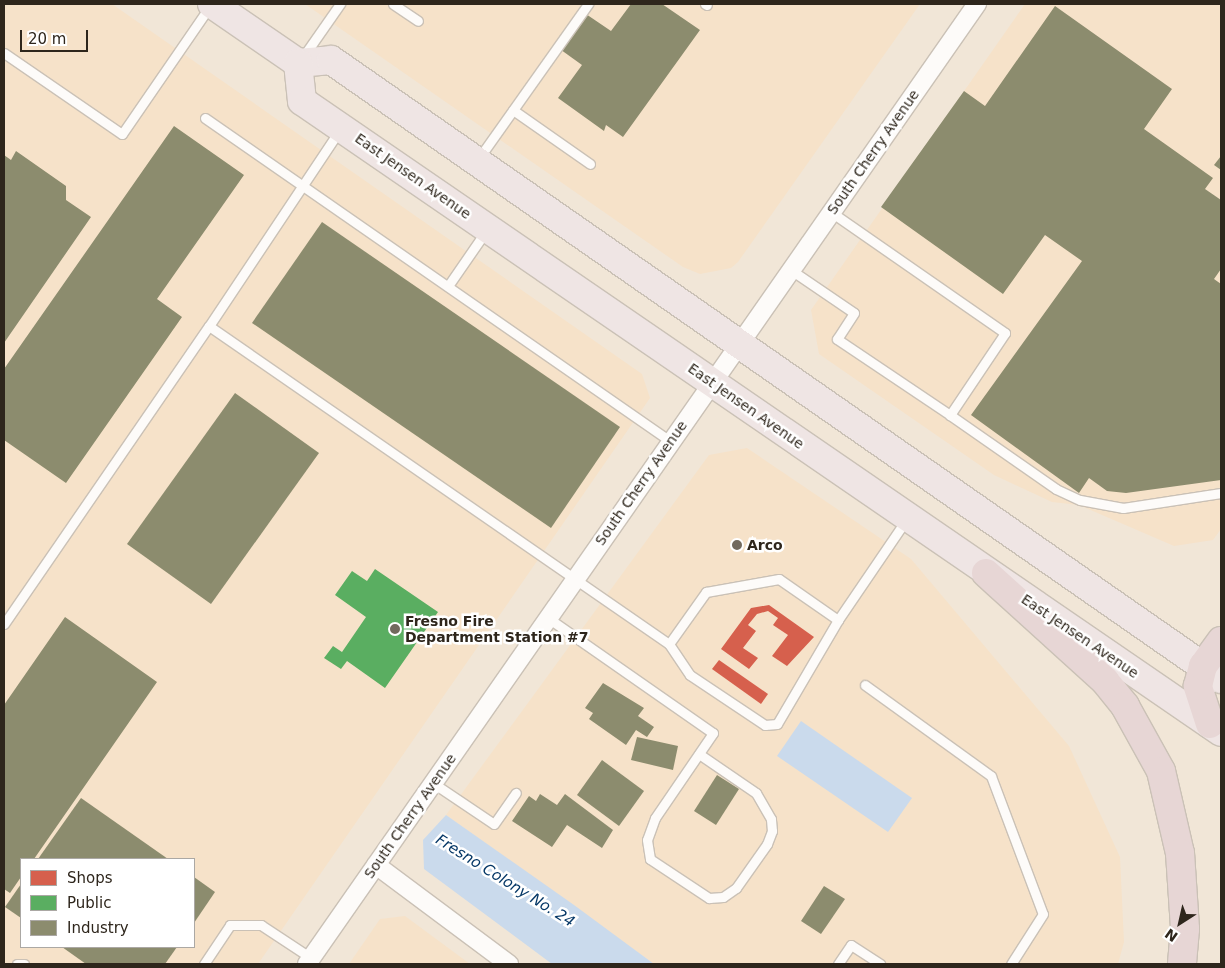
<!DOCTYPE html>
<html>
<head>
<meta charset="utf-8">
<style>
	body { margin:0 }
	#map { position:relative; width:1225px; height:968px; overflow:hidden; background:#f1e6d7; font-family:"DejaVu Sans",sans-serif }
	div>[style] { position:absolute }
	.built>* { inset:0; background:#f6e2c9 }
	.water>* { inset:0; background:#cadaec }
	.shops>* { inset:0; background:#d6604d }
	.public>* { inset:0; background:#5aae61 }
	.industry>* { inset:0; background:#8c8c6e }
	.roads { filter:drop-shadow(1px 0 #cac1b6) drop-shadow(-1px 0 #cac1b6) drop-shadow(0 1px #cac1b6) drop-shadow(0 -1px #cac1b6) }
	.lane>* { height:9px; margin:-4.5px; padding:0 4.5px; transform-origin:4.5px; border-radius:4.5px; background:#fdfbf9 }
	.street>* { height:18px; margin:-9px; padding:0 9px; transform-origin:9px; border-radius:9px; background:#fdfbf9 }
	.primary>* { height:28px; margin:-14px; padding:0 14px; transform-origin:14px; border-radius:14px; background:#efe5e4 }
	.highway>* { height:28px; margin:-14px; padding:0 14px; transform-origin:14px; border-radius:14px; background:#e7d6d5 }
	.dots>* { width:14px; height:14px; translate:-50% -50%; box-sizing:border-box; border:2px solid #fff; border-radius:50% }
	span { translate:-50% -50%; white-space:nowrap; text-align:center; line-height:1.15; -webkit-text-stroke:5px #fff; paint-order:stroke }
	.street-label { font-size:14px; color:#2e261c }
	.poi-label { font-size:14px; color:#2e261c; font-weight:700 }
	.left { translate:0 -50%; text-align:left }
	.water-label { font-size:15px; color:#053766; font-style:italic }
	.frame { position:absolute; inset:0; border:5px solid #2e261c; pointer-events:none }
	.legend { position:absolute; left:20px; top:858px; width:175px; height:90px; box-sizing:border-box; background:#fff; border:1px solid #aba8a4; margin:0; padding:6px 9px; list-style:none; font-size:15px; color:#2e261c }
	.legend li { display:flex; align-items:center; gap:10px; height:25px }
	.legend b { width:25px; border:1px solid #aba8a4 }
	.north { position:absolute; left:1155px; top:898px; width:50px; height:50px; -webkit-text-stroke:4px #fff; paint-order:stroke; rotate:215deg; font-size:14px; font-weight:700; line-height:20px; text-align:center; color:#2e261c }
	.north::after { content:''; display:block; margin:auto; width:18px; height:22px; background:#2e261c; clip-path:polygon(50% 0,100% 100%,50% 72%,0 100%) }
	.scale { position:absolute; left:20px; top:30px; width:68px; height:22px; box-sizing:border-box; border:2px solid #2e261c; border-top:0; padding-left:6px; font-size:15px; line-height:18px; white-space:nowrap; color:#2e261c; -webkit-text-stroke:4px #fff; paint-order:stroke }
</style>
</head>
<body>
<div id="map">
	<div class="built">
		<i style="clip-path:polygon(evenodd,4px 4px,112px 4px,642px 374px,650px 398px,258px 964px,4px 964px,4px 4px,21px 859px,194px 859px,194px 947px,21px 947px,21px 859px)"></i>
		<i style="clip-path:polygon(305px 4px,920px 4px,738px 262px,731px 268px,700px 274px,683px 267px)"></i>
		<i style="clip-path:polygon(1025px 4px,1221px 4px,1221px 529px,1213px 540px,1174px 546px,1079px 505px,1052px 502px,994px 475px,819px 354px,811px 310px)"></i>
		<i style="clip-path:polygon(747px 448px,911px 559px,1069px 746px,1120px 857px,1124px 942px,1118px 964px,654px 964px,446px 815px,709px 455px)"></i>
		<i style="clip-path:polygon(405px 916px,470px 964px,349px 964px,380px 919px)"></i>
	</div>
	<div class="water">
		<i style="clip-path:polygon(801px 721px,912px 798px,888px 832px,777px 756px)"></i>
		<i style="clip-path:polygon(446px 815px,574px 905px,654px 964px,552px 964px,424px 869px,423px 840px)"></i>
	</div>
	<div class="shops">
		<i style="clip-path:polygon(769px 605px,814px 637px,787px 666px,772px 656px,788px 635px,773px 625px,778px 618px,768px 611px,757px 614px,748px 625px,756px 631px,743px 648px,758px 658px,749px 669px,721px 649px,751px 608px)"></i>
		<i style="clip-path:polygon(719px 660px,768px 694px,761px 704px,712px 669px)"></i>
	</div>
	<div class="public">
		<i style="clip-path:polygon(375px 569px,438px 612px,385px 688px,347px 661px,341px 669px,324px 658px,333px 646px,342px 652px,366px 617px,335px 595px,352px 571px,367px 581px)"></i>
	</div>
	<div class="industry">
		<i style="clip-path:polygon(631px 4px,662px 4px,700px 30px,623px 137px,606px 125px,604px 131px,558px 98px,582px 65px,557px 47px,583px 12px,611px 31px)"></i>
		<i style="clip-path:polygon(1055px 6px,1172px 89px,1144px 129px,1213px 178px,1205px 189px,1221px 200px,1221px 269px,1214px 279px,1221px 284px,1221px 480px,1126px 493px,1107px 491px,1089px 478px,1079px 493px,971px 415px,1082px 261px,1045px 235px,1003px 294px,881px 207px,964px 91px,985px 106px)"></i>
		<i style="clip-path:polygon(174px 126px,244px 175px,157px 299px,182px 317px,66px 483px,4px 440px,4px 369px)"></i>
		<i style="clip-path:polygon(16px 151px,66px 186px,66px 200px,91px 217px,4px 343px,4px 155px,11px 160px)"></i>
		<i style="clip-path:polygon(1221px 156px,1221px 170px,1214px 165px)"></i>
		<i style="clip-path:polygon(322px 222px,620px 427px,551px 528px,252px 323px)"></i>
		<i style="clip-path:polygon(235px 393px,319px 453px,211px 604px,127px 544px)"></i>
		<i style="clip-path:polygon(65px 617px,157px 682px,34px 859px,21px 859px,21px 877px,10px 893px,4px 889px,4px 705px)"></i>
		<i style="clip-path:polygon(603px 683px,644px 708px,638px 716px,654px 727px,647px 737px,636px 730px,626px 745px,589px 719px,593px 713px,585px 708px)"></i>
		<i style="clip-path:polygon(637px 737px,678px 746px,673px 770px,631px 760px)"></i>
		<i style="clip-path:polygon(602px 760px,644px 791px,619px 826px,577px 795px)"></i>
		<i style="clip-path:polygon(717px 775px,739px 789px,716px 825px,694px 811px)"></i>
		<i style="clip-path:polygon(540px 794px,557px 805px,565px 794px,613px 830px,602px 848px,567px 825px,552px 847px,512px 821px,529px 796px,536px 801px)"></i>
		<i style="clip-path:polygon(81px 798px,168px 859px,38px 859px)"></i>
		<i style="clip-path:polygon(194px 877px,215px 892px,194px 923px)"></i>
		<i style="clip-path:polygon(21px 884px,21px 918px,5px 907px)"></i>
		<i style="clip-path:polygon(824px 886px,845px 899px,821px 934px,801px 921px)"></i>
		<i style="clip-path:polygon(62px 947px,177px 947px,165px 964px,86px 964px)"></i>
	</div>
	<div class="roads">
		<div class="lane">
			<i style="left:393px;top:4px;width:30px;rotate:34deg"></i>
			<i style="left:705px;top:4px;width:2px;rotate:27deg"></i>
			<i style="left:4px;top:53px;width:143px;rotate:34.5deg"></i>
			<i style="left:122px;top:134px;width:155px;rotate:-55.5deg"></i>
			<i style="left:303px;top:57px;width:65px;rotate:-55.1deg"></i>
			<i style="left:513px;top:110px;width:94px;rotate:35deg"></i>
			<i style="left:205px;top:118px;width:566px;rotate:34.78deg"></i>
			<i style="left:479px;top:158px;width:189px;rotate:-54.7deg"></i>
			<i style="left:831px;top:212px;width:212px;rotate:34.8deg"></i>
			<i style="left:1005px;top:333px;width:99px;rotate:123.9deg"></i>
			<i style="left:950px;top:415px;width:129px;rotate:34.9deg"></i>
			<i style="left:1056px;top:489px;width:26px;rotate:25deg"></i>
			<i style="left:1080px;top:500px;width:44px;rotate:10.5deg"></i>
			<i style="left:1123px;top:508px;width:99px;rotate:-8.7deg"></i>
			<i style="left:791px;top:270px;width:76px;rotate:34.3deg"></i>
			<i style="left:854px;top:313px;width:31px;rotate:123deg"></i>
			<i style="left:837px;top:339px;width:136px;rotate:33.9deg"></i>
			<i style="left:448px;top:286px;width:67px;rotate:-55.4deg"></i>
			<i style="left:209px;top:326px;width:234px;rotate:-56.3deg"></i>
			<i style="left:548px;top:618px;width:201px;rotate:34.9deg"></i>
			<i style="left:713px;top:733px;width:103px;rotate:124.3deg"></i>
			<i style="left:655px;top:818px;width:23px;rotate:110deg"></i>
			<i style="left:647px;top:840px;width:19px;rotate:81deg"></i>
			<i style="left:650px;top:859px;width:71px;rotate:33.5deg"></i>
			<i style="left:709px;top:898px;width:14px;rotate:-4deg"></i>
			<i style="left:723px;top:897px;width:16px;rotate:-35deg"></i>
			<i style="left:736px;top:888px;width:54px;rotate:-54.8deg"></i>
			<i style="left:767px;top:844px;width:14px;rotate:-69deg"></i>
			<i style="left:772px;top:831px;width:12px;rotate:-95deg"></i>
			<i style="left:771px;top:819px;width:30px;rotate:-120deg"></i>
			<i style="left:756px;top:793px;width:69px;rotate:-145.6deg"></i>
			<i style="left:4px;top:624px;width:362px;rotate:-55.5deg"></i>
			<i style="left:209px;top:326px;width:559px;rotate:34.66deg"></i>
			<i style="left:669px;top:644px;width:64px;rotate:-54.6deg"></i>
			<i style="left:706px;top:592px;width:74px;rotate:-10.1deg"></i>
			<i style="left:779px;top:579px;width:72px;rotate:34.8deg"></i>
			<i style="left:838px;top:620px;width:121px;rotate:-55.8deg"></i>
			<i style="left:669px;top:644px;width:37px;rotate:56deg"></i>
			<i style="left:690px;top:675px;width:90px;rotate:33.7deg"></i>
			<i style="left:765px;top:725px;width:12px;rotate:-5deg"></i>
			<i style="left:777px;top:724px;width:121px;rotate:-59.6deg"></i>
			<i style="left:865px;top:685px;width:155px;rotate:35.8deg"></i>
			<i style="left:991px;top:776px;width:147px;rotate:69.4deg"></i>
			<i style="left:1043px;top:914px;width:59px;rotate:122.6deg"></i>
			<i style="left:433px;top:783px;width:73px;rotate:33.9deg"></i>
			<i style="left:494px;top:824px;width:38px;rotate:-55deg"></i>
			<i style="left:17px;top:964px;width:7px"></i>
			<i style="left:204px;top:964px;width:47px;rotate:-56.3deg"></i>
			<i style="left:230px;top:925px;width:31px"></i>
			<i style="left:261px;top:925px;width:60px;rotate:33.4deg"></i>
			<i style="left:838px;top:964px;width:23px;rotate:-56deg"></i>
			<i style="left:851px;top:945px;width:35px;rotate:33deg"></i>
		</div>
		<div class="street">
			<i style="left:376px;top:865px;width:166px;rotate:36.7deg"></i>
			<i style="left:307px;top:964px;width:1171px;rotate:-55.09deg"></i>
		</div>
		<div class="primary">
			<i style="left:212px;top:4px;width:104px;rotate:34.5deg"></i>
			<i style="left:298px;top:63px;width:33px;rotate:-5deg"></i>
			<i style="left:331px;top:60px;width:1084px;rotate:34.82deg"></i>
			<i style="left:298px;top:63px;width:38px;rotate:84deg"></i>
			<i style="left:302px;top:101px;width:1115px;rotate:34.47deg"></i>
		</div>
		<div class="highway">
			<i style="left:986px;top:573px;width:161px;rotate:42.2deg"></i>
			<i style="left:1105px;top:681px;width:32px;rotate:51deg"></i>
			<i style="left:1125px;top:706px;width:74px;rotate:61deg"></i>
			<i style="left:1161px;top:771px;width:84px;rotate:77deg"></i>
			<i style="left:1180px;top:853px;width:76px;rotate:86.2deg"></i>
			<i style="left:1185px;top:929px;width:35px;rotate:95deg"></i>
			<i style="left:1210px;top:724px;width:40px;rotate:-108deg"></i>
			<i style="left:1198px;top:686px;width:21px;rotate:-76deg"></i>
			<i style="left:1203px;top:666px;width:31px;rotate:-54deg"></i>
		</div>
	</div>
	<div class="dots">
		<i style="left:737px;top:545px;background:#72695d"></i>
		<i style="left:395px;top:629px;background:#72695d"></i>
	</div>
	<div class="street-label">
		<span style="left:873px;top:152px;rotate:-55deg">South Cherry Avenue</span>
		<span style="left:413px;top:176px;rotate:35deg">East Jensen Avenue</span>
		<span style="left:746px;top:406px;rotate:35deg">East Jensen Avenue</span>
		<span style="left:641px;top:483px;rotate:-55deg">South Cherry Avenue</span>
		<span style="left:1080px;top:636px;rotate:34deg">East Jensen Avenue</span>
		<span style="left:410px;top:816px;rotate:-55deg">South Cherry Avenue</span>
	</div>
	<div class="poi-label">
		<span class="left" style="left:747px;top:545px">Arco</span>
		<span class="left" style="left:405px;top:629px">Fresno Fire<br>Department Station #7</span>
	</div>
	<div class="water-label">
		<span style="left:505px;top:881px;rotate:32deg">Fresno Colony No. 24</span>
	</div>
	<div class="frame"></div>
	<ul class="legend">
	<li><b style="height:14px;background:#d6604d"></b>Shops</li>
	<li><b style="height:14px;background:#5aae61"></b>Public</li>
	<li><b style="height:14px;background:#8c8c6e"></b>Industry</li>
	</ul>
	<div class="north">N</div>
	<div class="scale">20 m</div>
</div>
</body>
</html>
